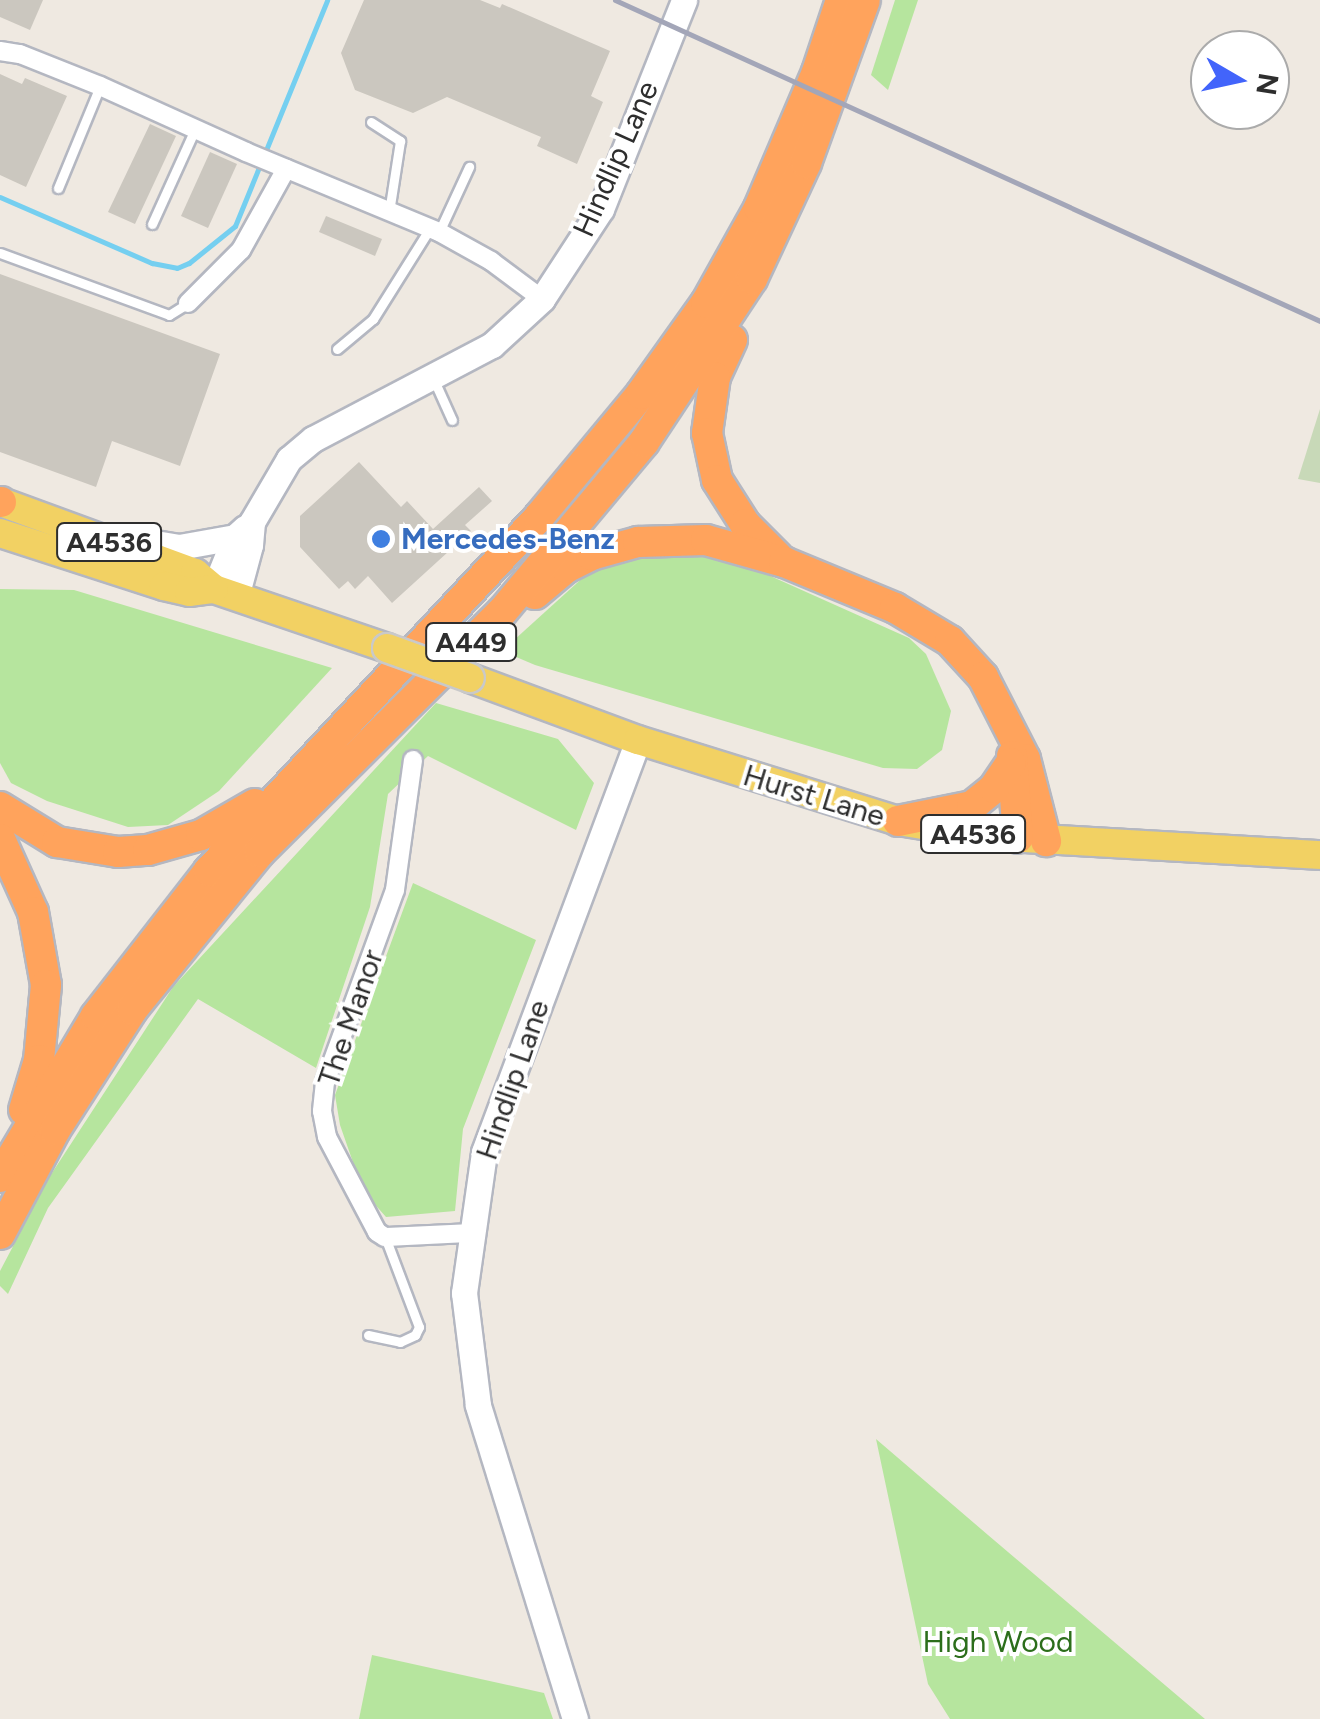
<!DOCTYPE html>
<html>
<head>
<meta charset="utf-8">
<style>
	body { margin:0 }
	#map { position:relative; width:1320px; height:1719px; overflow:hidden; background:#efe9e1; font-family:Figtree,sans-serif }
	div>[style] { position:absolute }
	.green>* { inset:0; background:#b6e59e }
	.cemetery>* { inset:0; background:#c8d9b8 }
	.stream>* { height:5px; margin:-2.5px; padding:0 2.5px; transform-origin:2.5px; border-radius:2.5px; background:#75cff0 }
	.building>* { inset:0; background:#cbc7bf }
	.roads { filter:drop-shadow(2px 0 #b4b7c1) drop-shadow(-2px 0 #b4b7c1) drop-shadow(0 2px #b4b7c1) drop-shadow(0 -2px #b4b7c1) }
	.lane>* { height:9px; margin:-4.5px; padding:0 4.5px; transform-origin:4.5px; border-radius:4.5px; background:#fff }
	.street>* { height:18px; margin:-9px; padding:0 9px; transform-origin:9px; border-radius:9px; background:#fff }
	.secondary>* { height:25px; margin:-12.5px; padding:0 12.5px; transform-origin:12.5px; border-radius:12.5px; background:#fff }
	.primary>* { height:28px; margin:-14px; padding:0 14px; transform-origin:14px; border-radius:14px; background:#f2d163 }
	.highway>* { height:30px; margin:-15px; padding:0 15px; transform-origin:15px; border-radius:15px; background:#ffa35c }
	.rail>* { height:5px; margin:-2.5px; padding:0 2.5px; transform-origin:2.5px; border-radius:2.5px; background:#a3a6b8 }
	.bridges { filter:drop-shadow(2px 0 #c9c9c9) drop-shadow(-2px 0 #c9c9c9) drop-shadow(0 2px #c9c9c9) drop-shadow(0 -2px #c9c9c9) }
	.primary-bridge>* { height:28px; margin:-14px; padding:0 14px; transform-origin:14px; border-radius:14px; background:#f2d163 }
	.dots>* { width:28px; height:28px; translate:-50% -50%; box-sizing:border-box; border:5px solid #fff; border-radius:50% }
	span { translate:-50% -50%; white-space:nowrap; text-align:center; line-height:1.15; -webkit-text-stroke:8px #fff; paint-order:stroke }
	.shield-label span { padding:2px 8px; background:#fff; border:2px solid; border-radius:8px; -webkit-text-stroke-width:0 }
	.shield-label { font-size:28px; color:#2e2e2e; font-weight:700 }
	.street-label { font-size:30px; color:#2e2e2e }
	.shop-label { font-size:30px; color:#366cbe; font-weight:700 }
	.left { translate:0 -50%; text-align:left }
	.park-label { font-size:30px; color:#2c6e1b }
	.north { position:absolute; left:1190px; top:30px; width:100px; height:100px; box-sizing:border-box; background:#fff; border:2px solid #ababab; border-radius:50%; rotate:99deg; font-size:28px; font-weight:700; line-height:40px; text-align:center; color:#2e2e2e }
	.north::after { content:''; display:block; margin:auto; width:35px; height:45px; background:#4264fb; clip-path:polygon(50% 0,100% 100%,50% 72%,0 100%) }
</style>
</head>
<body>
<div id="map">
	<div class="green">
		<i style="clip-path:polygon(895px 0,918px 0,888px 90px,871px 75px)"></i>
		<i style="clip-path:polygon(645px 553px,728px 557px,909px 638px,926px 654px,951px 711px,942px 750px,917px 769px,883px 768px,535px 665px,502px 651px,588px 573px)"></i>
		<i style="clip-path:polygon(0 589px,74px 590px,332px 668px,219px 791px,168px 825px,128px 827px,47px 801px,11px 783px,0 763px)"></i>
		<i style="clip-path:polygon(436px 703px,558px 739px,594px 783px,576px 830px,428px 756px,388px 794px,370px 907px,316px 1068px,198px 999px,48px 1208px,8px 1294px,0 1286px,0 1271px,50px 1176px,173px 987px)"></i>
		<i style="clip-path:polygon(413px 883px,536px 940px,463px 1129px,455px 1211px,386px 1217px,363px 1191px,340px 1125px,335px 1095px)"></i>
		<i style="clip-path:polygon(876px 1439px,988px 1535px,1205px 1719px,950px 1719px,928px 1684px)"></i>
		<i style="clip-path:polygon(372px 1655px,544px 1693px,553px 1719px,359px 1719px)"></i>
	</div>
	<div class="cemetery">
		<i style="clip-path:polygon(1320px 409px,1320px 483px,1298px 479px)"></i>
	</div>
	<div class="stream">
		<i style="left:0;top:197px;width:166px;rotate:23.5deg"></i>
		<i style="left:152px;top:263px;width:25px;rotate:11deg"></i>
		<i style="left:177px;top:268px;width:13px;rotate:-23deg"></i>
		<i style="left:189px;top:263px;width:59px;rotate:-38.8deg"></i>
		<i style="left:235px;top:226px;width:244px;rotate:-67.8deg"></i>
	</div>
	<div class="building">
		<i style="clip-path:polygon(0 0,43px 0,30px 30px,0 17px)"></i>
		<i style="clip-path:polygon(364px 0,480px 0,500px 8px,502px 4px,610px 51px,591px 96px,603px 102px,577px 164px,537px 146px,541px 137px,447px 97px,413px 113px,355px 90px,341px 53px)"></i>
		<i style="clip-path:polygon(0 74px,22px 84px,25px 78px,67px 96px,26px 187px,0 175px)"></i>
		<i style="clip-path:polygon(150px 124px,176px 136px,135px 224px,108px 212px)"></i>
		<i style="clip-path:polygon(210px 152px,237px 164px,208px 228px,181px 216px)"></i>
		<i style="clip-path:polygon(326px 216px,382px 239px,375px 256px,319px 232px)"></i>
		<i style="clip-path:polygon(0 274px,220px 354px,180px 466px,112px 441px,96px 487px,0 452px)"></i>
		<i style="clip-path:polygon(359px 462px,401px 507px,407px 501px,433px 529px,479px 487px,492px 501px,465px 525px,471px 531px,392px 603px,368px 576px,355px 589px,348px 581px,339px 589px,300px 547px,300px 516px)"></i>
	</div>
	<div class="roads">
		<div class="lane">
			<i style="left:371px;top:122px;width:35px;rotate:33deg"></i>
			<i style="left:400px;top:141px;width:72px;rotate:98.8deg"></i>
			<i style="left:58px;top:188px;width:110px;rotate:-67.6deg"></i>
			<i style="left:152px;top:224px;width:104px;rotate:-65.6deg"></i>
			<i style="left:439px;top:232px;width:72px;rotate:-65.2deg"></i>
			<i style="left:0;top:253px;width:180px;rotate:20.1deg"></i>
			<i style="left:169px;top:315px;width:22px;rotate:-32deg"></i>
			<i style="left:337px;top:349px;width:47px;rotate:-39.8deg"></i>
			<i style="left:373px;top:319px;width:107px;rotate:-57.9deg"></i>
			<i style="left:433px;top:378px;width:46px;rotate:65.7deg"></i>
			<i style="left:368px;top:1335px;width:33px;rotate:12deg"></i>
			<i style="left:400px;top:1342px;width:17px;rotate:-25deg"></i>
			<i style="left:415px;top:1335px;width:9px;rotate:-63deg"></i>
			<i style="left:419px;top:1327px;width:96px;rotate:-110.7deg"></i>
		</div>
		<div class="street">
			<i style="left:0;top:51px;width:20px;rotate:9deg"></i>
			<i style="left:20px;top:54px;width:86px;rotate:21.8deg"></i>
			<i style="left:100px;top:86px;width:160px;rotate:24.3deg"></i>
			<i style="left:246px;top:152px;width:209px;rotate:22.5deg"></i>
			<i style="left:439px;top:232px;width:60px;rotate:29.1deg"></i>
			<i style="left:491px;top:261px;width:64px;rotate:36.7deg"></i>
			<i style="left:188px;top:303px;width:75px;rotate:-45deg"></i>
			<i style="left:241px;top:250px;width:93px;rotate:-60.9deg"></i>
			<i style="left:413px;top:760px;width:131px;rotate:97.9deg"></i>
			<i style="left:395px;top:890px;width:204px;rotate:110deg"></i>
			<i style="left:325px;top:1082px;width:29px;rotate:96deg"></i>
			<i style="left:322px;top:1111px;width:26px;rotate:79deg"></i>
			<i style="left:327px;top:1137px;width:107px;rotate:62.2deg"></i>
			<i style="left:377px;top:1232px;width:9px;rotate:32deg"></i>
			<i style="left:385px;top:1237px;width:84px;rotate:-2.7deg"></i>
		</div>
		<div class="secondary">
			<i style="left:131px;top:539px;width:49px;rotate:9.5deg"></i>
			<i style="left:179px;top:547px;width:57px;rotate:-10.1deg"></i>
			<i style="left:214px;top:589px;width:56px;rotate:-68deg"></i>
			<i style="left:235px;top:537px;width:13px;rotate:-42deg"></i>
			<i style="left:236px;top:597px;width:54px;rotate:-74.9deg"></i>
			<i style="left:250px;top:545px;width:23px;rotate:-85deg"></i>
			<i style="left:252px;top:522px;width:73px;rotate:-59.6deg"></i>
			<i style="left:289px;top:459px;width:31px;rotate:-40deg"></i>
			<i style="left:313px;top:439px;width:202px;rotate:-27.7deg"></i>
			<i style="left:492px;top:345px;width:68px;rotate:-42.6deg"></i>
			<i style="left:542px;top:299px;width:108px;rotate:-56.8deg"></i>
			<i style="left:601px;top:209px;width:225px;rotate:-68.3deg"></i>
			<i style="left:575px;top:1719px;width:329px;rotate:-107.2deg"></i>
			<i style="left:478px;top:1405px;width:113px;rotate:-97.1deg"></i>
			<i style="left:464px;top:1293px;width:142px;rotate:-81.9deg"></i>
			<i style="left:484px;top:1152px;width:440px;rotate:-69.5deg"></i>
		</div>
		<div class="primary">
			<i style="left:1px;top:502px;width:207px;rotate:20.1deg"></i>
			<i style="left:195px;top:573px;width:25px;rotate:40deg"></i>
			<i style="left:214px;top:589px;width:183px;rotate:18.8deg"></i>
			<i style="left:0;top:533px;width:172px;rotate:17.9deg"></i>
			<i style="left:164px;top:586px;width:26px;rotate:13deg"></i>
			<i style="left:189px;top:592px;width:25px;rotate:-7deg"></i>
			<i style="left:470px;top:678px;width:179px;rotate:20.3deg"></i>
			<i style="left:638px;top:740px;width:272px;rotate:17.3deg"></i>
			<i style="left:898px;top:821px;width:93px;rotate:9.3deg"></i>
			<i style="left:990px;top:836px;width:331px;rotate:3.3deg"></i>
		</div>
		<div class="highway">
			<i style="left:732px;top:340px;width:41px;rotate:114.7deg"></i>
			<i style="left:715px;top:377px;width:57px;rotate:98.1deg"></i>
			<i style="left:707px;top:433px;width:48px;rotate:78deg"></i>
			<i style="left:717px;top:480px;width:52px;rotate:57.5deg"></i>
			<i style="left:745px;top:524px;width:47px;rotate:45deg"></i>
			<i style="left:0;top:502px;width:1px"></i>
			<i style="left:535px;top:594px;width:40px;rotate:-40deg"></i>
			<i style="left:566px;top:568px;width:28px;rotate:-27deg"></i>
			<i style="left:591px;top:555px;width:49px;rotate:-15.5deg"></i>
			<i style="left:638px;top:542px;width:68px;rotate:-1.7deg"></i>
			<i style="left:706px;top:540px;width:81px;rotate:15.8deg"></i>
			<i style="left:784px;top:562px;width:120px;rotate:22.5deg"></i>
			<i style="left:895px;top:608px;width:64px;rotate:31deg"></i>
			<i style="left:950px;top:641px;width:49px;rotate:47.5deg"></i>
			<i style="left:983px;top:677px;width:92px;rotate:62.9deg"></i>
			<i style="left:1025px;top:759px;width:85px;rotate:75.6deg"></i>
			<i style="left:1012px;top:756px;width:82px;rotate:85.8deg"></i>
			<i style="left:0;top:807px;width:67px;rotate:31.6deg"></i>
			<i style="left:57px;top:842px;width:62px;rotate:9.3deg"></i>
			<i style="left:118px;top:852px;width:30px;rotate:-4deg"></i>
			<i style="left:148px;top:850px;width:55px;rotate:-15.8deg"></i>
			<i style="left:201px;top:835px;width:62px;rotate:-29.9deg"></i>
			<i style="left:898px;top:821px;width:76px;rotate:-11.5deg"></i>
			<i style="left:972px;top:806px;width:28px;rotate:-39deg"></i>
			<i style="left:994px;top:788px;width:30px;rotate:-56deg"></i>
			<i style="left:0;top:839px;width:80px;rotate:65.7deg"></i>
			<i style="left:33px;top:912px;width:74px;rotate:79.9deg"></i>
			<i style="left:46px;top:985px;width:75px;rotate:95.3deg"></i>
			<i style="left:39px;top:1060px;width:52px;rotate:106.7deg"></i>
			<i style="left:0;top:1177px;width:187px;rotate:-59.2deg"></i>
			<i style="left:96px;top:1016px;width:184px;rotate:-52.1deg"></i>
			<i style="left:209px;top:871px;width:484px;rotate:-47deg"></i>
			<i style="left:539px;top:517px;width:160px;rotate:-50.3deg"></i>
			<i style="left:641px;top:394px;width:112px;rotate:-54.5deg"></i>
			<i style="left:706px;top:303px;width:109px;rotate:-60.8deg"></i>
			<i style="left:759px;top:208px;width:148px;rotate:-66.9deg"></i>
			<i style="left:817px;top:72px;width:76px;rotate:-71.6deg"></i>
			<i style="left:0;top:1234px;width:118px;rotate:-62.1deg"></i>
			<i style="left:55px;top:1130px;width:143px;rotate:-57.3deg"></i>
			<i style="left:132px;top:1010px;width:203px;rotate:-51deg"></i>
			<i style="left:260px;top:852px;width:341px;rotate:-44.8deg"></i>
			<i style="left:502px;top:612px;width:222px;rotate:-50.1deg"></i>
			<i style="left:644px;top:442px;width:196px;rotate:-56.5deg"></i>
			<i style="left:752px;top:279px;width:128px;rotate:-65deg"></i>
			<i style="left:806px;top:163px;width:173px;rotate:-70.1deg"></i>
		</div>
	</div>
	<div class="rail">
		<i style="left:615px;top:0;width:775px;rotate:24.48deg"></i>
	</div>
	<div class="bridges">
		<div class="primary-bridge">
			<i style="left:387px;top:648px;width:88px;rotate:19.9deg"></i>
		</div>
	</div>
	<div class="dots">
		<i style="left:381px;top:539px;background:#3f7fe0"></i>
	</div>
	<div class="shield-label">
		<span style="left:109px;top:542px">A4536</span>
		<span style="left:471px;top:642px">A449</span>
		<span style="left:973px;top:834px">A4536</span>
	</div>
	<div class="street-label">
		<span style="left:616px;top:159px;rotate:-66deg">Hindlip Lane</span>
		<span style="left:814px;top:796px;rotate:17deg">Hurst Lane</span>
		<span style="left:351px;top:1018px;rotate:-71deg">The Manor</span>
		<span style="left:513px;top:1080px;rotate:-71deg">Hindlip Lane</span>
	</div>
	<div class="shop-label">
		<span class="left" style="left:401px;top:539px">Mercedes-Benz</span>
	</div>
	<div class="park-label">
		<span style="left:998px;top:1642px">High Wood</span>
	</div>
	<div class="north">N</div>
</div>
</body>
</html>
